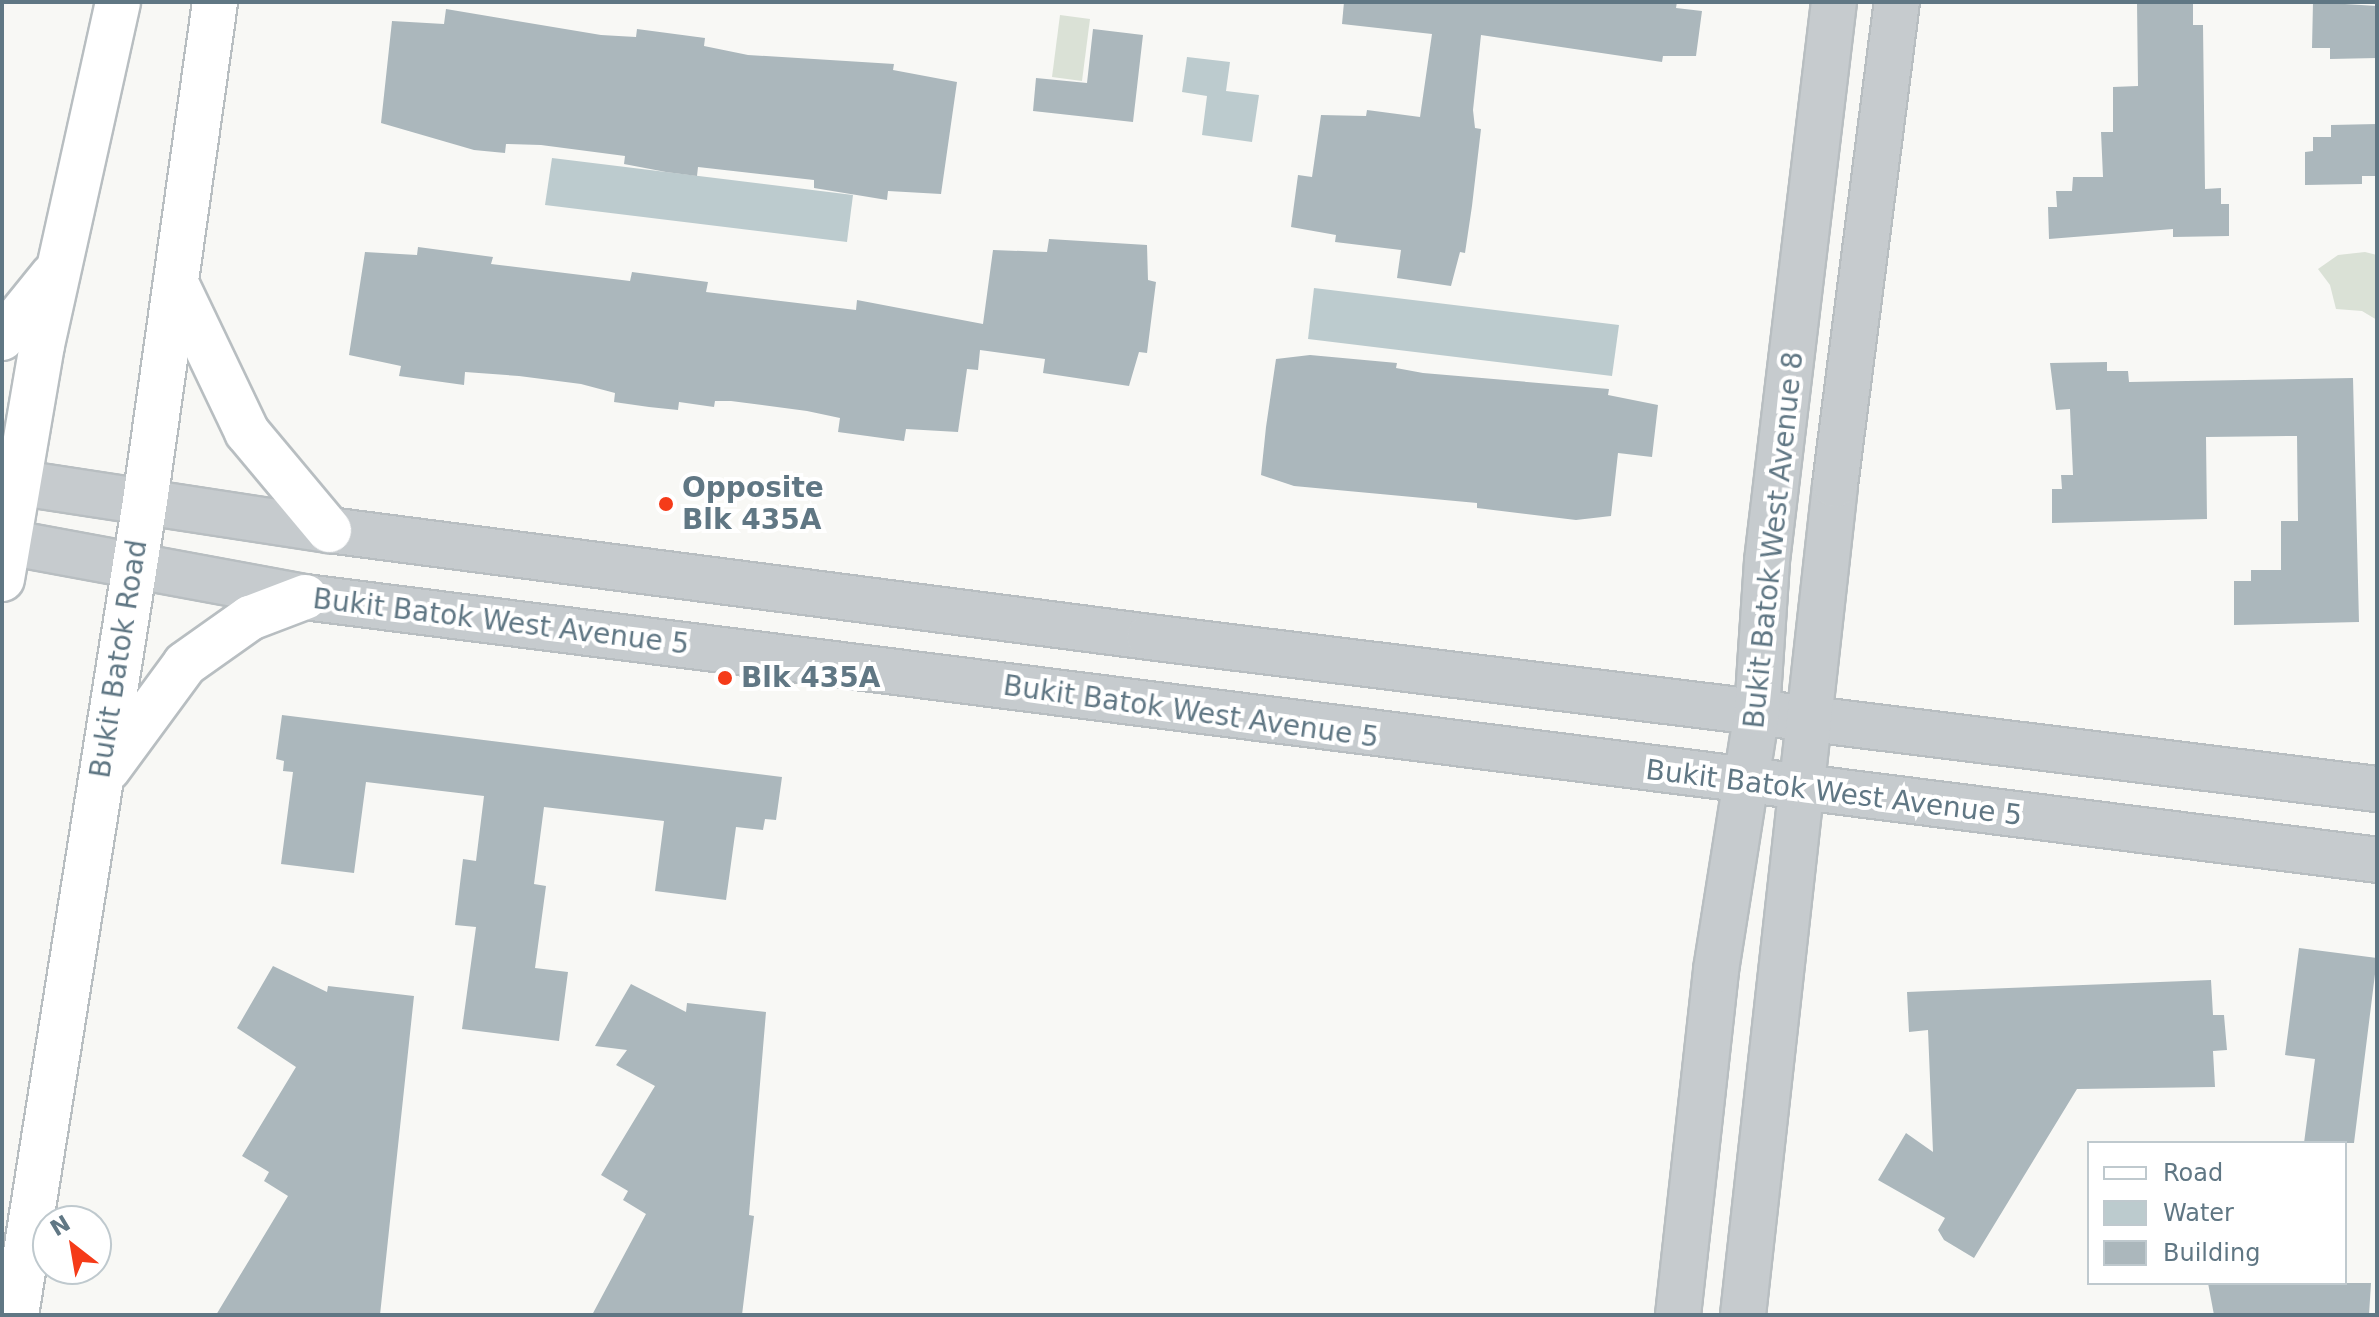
<!DOCTYPE html>
<html>
<head>
<meta charset="utf-8">
<style>
	body { margin:0 }
	#map { position:relative; width:2379px; height:1317px; overflow:hidden; background:#f8f8f5; font-family:"DejaVu Sans",sans-serif }
	div>[style] { position:absolute }
	.green>* { inset:0; background:#dae1d6 }
	.water>* { inset:0; background:#bccbce }
	.building>* { inset:0; background:#abb7bc }
	.roads { filter:drop-shadow(2px 0 #b8bec1) drop-shadow(-2px 0 #b8bec1) drop-shadow(0 2px #b8bec1) drop-shadow(0 -2px #b8bec1) }
	.minor>* { height:44px; margin:-22px; padding:0 22px; transform-origin:22px; border-radius:22px; background:#c6cbce }
	.major>* { height:44px; margin:-22px; padding:0 22px; transform-origin:22px; border-radius:22px; background:#fff }
	.dots>* { width:22px; height:22px; translate:-50% -50%; box-sizing:border-box; border:4px solid #fff; border-radius:50% }
	span { translate:-50% -50%; white-space:nowrap; text-align:center; line-height:1.15; -webkit-text-stroke:8px #fff; paint-order:stroke }
	.poi-label { font-size:28px; color:#607784; font-weight:700 }
	.left { translate:0 -50%; text-align:left }
	.street-label { font-size:28px; color:#607784 }
	.frame { position:absolute; inset:0; border:4px solid #607784; pointer-events:none }
	.legend { position:absolute; left:2087px; top:1141px; width:260px; height:144px; box-sizing:border-box; background:#fff; border:2px solid #bfc9ce; margin:0; padding:10px 14px; list-style:none; font-size:24px; color:#607784 }
	.legend li { display:flex; align-items:center; gap:16px; height:40px }
	.legend b { width:40px; border:2px solid #bfc9ce }
	.north { position:absolute; left:32px; top:1205px; width:80px; height:80px; box-sizing:border-box; background:#fff; border:2px solid #bfc9ce; border-radius:50%; rotate:329deg; font-size:22px; font-weight:700; line-height:32px; text-align:center; color:#607784 }
	.north::after { content:''; display:block; margin:auto; width:28px; height:36px; background:#f53b19; clip-path:polygon(50% 0,100% 100%,50% 72%,0 100%) }
</style>
</head>
<body>
<div id="map">
	<div class="green">
		<i style="clip-path:polygon(1060px 15px,1090px 19px,1082px 81px,1052px 77px)"></i>
		<i style="clip-path:polygon(2365px 252px,2377px 255px,2377px 320px,2362px 311px,2336px 309px,2330px 285px,2318px 269px,2338px 255px)"></i>
	</div>
	<div class="water">
		<i style="clip-path:polygon(1187px 57px,1230px 62px,1226px 91px,1259px 95px,1252px 142px,1202px 135px,1207px 96px,1182px 92px)"></i>
		<i style="clip-path:polygon(552px 158px,853px 195px,847px 242px,545px 205px)"></i>
		<i style="clip-path:polygon(1314px 288px,1619px 325px,1612px 376px,1308px 339px)"></i>
	</div>
	<div class="building">
		<i style="clip-path:polygon(1344px 2px,1677px 2px,1676px 8px,1702px 11px,1696px 56px,1663px 56px,1662px 62px,1481px 35px,1473px 110px,1475px 128px,1481px 129px,1472px 206px,1465px 253px,1460px 252px,1451px 286px,1397px 278px,1401px 250px,1335px 242px,1336px 235px,1291px 227px,1298px 175px,1312px 177px,1321px 115px,1366px 116px,1367px 110px,1420px 117px,1432px 34px,1342px 24px)"></i>
		<i style="clip-path:polygon(2137px 2px,2193px 2px,2193px 25px,2203px 25px,2205px 189px,2221px 188px,2221px 204px,2229px 204px,2229px 236px,2173px 237px,2173px 229px,2049px 239px,2048px 207px,2057px 207px,2056px 191px,2072px 191px,2073px 177px,2103px 177px,2101px 132px,2113px 132px,2113px 87px,2138px 86px)"></i>
		<i style="clip-path:polygon(2313px 2px,2377px 6px,2377px 58px,2330px 59px,2330px 48px,2312px 48px)"></i>
		<i style="clip-path:polygon(446px 9px,601px 35px,636px 37px,637px 29px,705px 38px,704px 46px,748px 55px,894px 64px,893px 70px,957px 82px,941px 194px,888px 191px,887px 200px,814px 188px,814px 180px,698px 167px,697px 176px,666px 172px,624px 164px,625px 156px,541px 145px,506px 144px,505px 153px,474px 150px,381px 123px,392px 21px,444px 24px)"></i>
		<i style="clip-path:polygon(1093px 29px,1143px 35px,1133px 122px,1033px 111px,1036px 78px,1087px 83px)"></i>
		<i style="clip-path:polygon(2377px 124px,2377px 176px,2362px 176px,2362px 184px,2305px 185px,2305px 152px,2313px 151px,2313px 137px,2331px 137px,2331px 125px)"></i>
		<i style="clip-path:polygon(1049px 239px,1147px 245px,1148px 280px,1156px 282px,1147px 353px,1139px 352px,1129px 386px,1043px 373px,1045px 359px,980px 350px,978px 370px,967px 369px,958px 432px,906px 429px,904px 441px,838px 432px,840px 418px,807px 411px,731px 401px,715px 401px,714px 407px,679px 402px,678px 410px,649px 407px,614px 402px,615px 393px,581px 384px,519px 376px,465px 372px,464px 385px,399px 376px,401px 366px,349px 355px,365px 252px,417px 255px,418px 247px,493px 257px,491px 264px,630px 281px,632px 272px,708px 282px,706px 292px,856px 310px,857px 300px,983px 324px,993px 250px,1047px 252px)"></i>
		<i style="clip-path:polygon(1310px 355px,1397px 363px,1396px 368px,1423px 373px,1609px 389px,1608px 395px,1658px 405px,1652px 457px,1618px 453px,1611px 516px,1576px 520px,1477px 508px,1477px 503px,1294px 486px,1261px 475px,1266px 427px,1276px 359px)"></i>
		<i style="clip-path:polygon(2107px 362px,2107px 371px,2128px 371px,2129px 382px,2353px 378px,2359px 622px,2234px 625px,2234px 581px,2251px 581px,2251px 570px,2281px 570px,2281px 521px,2298px 521px,2297px 436px,2206px 437px,2207px 519px,2052px 523px,2052px 489px,2062px 489px,2061px 475px,2073px 475px,2070px 409px,2056px 410px,2050px 363px)"></i>
		<i style="clip-path:polygon(282px 715px,782px 777px,776px 820px,765px 819px,763px 830px,736px 827px,726px 900px,655px 891px,664px 821px,544px 807px,534px 884px,546px 886px,535px 968px,568px 972px,559px 1041px,462px 1029px,476px 927px,455px 925px,463px 859px,476px 861px,484px 796px,366px 782px,354px 873px,281px 864px,293px 772px,283px 771px,284px 761px,276px 759px)"></i>
		<i style="clip-path:polygon(2299px 948px,2377px 958px,2354px 1143px,2304px 1143px,2315px 1059px,2285px 1055px)"></i>
		<i style="clip-path:polygon(273px 966px,327px 992px,328px 986px,414px 996px,380px 1315px,216px 1315px,288px 1196px,264px 1181px,269px 1172px,242px 1156px,296px 1067px,237px 1028px)"></i>
		<i style="clip-path:polygon(2211px 980px,2213px 1015px,2224px 1015px,2227px 1050px,2213px 1051px,2215px 1087px,2077px 1089px,1974px 1258px,1944px 1240px,1938px 1230px,1945px 1218px,1878px 1180px,1906px 1133px,1933px 1152px,1928px 1030px,1909px 1032px,1907px 992px)"></i>
		<i style="clip-path:polygon(631px 984px,686px 1012px,687px 1003px,766px 1012px,749px 1215px,754px 1216px,742px 1315px,592px 1315px,646px 1214px,623px 1200px,628px 1191px,601px 1175px,655px 1086px,616px 1065px,627px 1050px,595px 1046px)"></i>
		<i style="clip-path:polygon(2208px 1283px,2371px 1283px,2369px 1315px,2214px 1315px)"></i>
	</div>
	<div class="roads">
		<div class="minor">
			<i style="left:2px;top:480px;width:331px;rotate:8.7deg"></i>
			<i style="left:329px;top:530px;width:827px;rotate:7.43deg"></i>
			<i style="left:1149px;top:637px;width:1237px;rotate:7.06deg"></i>
			<i style="left:2px;top:541px;width:308px;rotate:10.5deg"></i>
			<i style="left:305px;top:597px;width:2089px;rotate:7.23deg"></i>
			<i style="left:1678px;top:1315px;width:347px;rotate:-83.7deg"></i>
			<i style="left:1716px;top:970px;width:261px;rotate:-81deg"></i>
			<i style="left:1757px;top:712px;width:151px;rotate:-86.2deg"></i>
			<i style="left:1767px;top:561px;width:563px;rotate:-83.17deg"></i>
			<i style="left:1743px;top:1315px;width:835px;rotate:-83.67deg"></i>
			<i style="left:1835px;top:485px;width:487px;rotate:-82.7deg"></i>
		</div>
		<div class="major">
			<i style="left:176px;top:283px;width:165px;rotate:64.5deg"></i>
			<i style="left:247px;top:432px;width:128px;rotate:50.1deg"></i>
			<i style="left:2px;top:338px;width:81px;rotate:-51deg"></i>
			<i style="left:2px;top:579px;width:237px;rotate:-80.3deg"></i>
			<i style="left:42px;top:345px;width:351px;rotate:-77.5deg"></i>
			<i style="left:108px;top:769px;width:130px;rotate:-53.7deg"></i>
			<i style="left:185px;top:664px;width:80px;rotate:-35.3deg"></i>
			<i style="left:250px;top:618px;width:59px;rotate:-20.9deg"></i>
			<i style="left:16px;top:1315px;width:824px;rotate:-80.99deg"></i>
			<i style="left:145px;top:501px;width:504px;rotate:-82.01deg"></i>
		</div>
	</div>
	<div class="dots">
		<i style="left:666px;top:504px;background:#f53b19"></i>
		<i style="left:725px;top:678px;background:#f53b19"></i>
	</div>
	<div class="poi-label">
		<span class="left" style="left:682px;top:504px">Opposite<br>Blk 435A</span>
		<span class="left" style="left:741px;top:678px">Blk 435A</span>
	</div>
	<div class="street-label">
		<span style="left:1774px;top:540px;rotate:-84deg">Bukit Batok West Avenue 8</span>
		<span style="left:501px;top:622px;rotate:7deg">Bukit Batok West Avenue 5</span>
		<span style="left:119px;top:659px;rotate:-81deg">Bukit Batok Road</span>
		<span style="left:1191px;top:712px;rotate:8deg">Bukit Batok West Avenue 5</span>
		<span style="left:1834px;top:793px;rotate:7deg">Bukit Batok West Avenue 5</span>
	</div>
	<div class="frame"></div>
	<ul class="legend">
	<li><b style="height:10px;background:#fff"></b>Road</li>
	<li><b style="height:22px;background:#bccbce"></b>Water</li>
	<li><b style="height:22px;background:#abb7bc"></b>Building</li>
	</ul>
	<div class="north">N</div>
</div>
</body>
</html>
